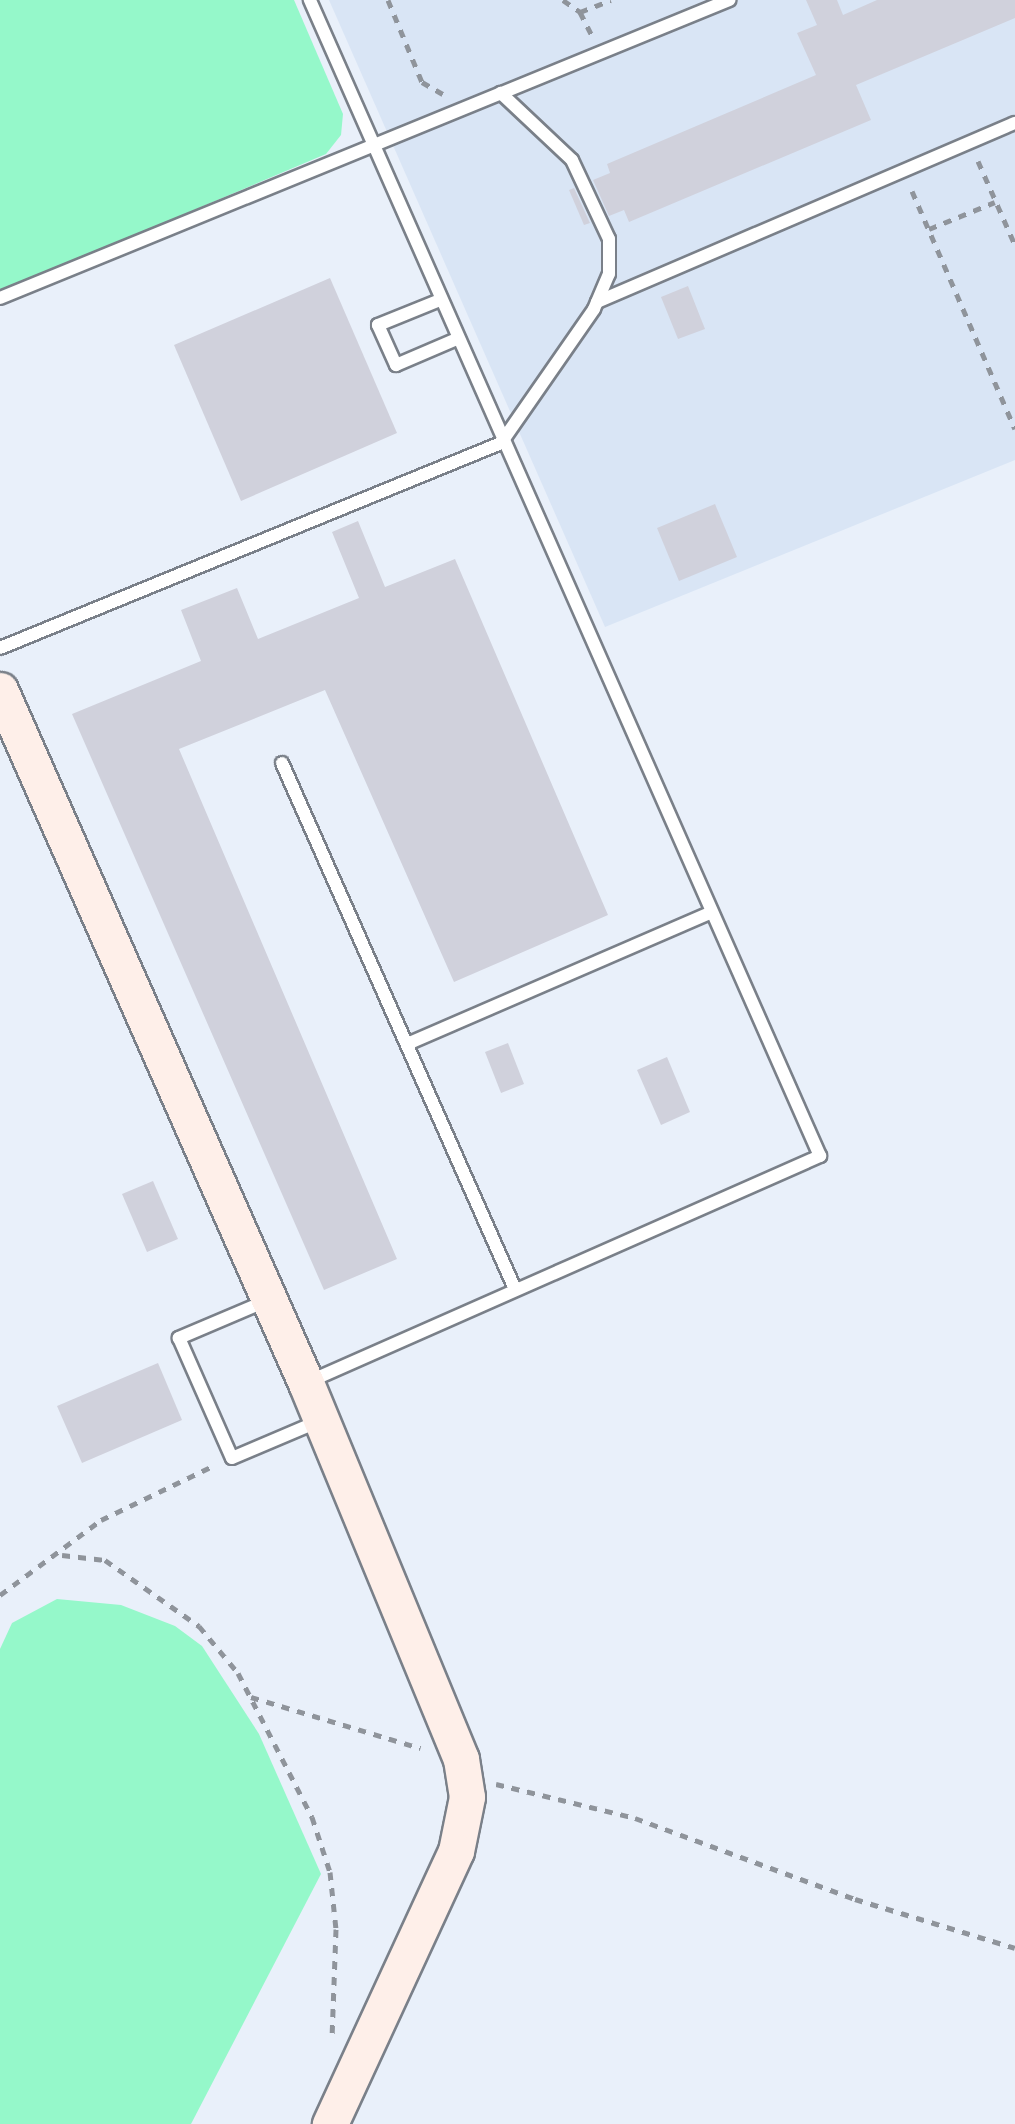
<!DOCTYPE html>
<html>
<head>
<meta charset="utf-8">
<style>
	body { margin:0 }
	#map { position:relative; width:1015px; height:2124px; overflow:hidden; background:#e9f0fa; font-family:"PT Sans Narrow",sans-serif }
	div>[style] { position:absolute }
	.built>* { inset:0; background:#d9e5f5 }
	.green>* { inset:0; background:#95f8ca }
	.building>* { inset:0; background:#d0d1dc }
	.path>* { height:5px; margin-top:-2.5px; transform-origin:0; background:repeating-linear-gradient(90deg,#8f949b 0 8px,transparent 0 16px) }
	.roads { filter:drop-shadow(2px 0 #7a8089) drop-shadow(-2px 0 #7a8089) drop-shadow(0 2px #7a8089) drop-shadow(0 -2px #7a8089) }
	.lane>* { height:12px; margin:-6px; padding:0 6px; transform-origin:6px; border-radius:6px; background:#fff }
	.secondary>* { height:35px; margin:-17.5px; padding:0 17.5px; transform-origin:17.5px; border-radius:17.5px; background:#feefe9 }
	span { translate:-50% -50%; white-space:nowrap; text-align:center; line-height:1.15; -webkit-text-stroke:8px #fbfdff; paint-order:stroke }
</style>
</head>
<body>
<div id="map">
	<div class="built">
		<i style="clip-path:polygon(329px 0,1015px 0,1015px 460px,605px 627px)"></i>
	</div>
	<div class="green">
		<i style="clip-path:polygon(0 0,294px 0,343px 114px,341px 135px,326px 154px,0 292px)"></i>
		<i style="clip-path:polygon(57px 1599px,121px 1605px,175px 1626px,202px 1646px,259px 1734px,321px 1874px,191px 2124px,0 2124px,0 1649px,12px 1623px)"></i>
	</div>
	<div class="building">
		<i style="clip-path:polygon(806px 0,837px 0,843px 15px,877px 0,1015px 0,1015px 18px,856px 85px,871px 120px,629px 222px,624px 210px,609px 216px,593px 180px,610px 173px,607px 164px,816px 75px,797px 33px,817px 25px)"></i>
		<i style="clip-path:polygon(574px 188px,590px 223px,584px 225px,569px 190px)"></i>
		<i style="clip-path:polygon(330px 278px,397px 433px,241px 501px,174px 345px)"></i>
		<i style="clip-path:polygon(688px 286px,705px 329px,678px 339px,661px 297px)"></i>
		<i style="clip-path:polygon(715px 504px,737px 557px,679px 581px,657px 528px)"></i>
		<i style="clip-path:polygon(358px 521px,385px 587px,455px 559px,608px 915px,454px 982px,325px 690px,179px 749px,397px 1259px,324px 1290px,72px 714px,201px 661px,181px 610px,237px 588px,258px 639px,359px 598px,332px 532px)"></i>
		<i style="clip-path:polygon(508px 1043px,524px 1084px,501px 1093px,485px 1052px)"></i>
		<i style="clip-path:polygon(667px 1057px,690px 1112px,661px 1125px,637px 1070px)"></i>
		<i style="clip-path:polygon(153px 1181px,178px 1239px,147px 1252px,122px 1194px)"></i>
		<i style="clip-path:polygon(158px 1363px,182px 1420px,82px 1463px,57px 1406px)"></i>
	</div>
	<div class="path">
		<i style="left:388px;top:0;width:89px;rotate:67.5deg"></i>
		<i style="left:422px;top:82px;width:24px;rotate:30deg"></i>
		<i style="left:563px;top:0;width:21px;rotate:35deg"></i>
		<i style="left:580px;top:12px;width:33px;rotate:-21deg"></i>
		<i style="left:580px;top:12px;width:27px;rotate:63deg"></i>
		<i style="left:978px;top:161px;width:92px;rotate:66.2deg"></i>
		<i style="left:912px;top:191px;width:259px;rotate:66.6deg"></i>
		<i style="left:929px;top:229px;width:71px;rotate:-22.2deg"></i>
		<i style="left:62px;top:1555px;width:43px;rotate:6.6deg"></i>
		<i style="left:105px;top:1560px;width:115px;rotate:35.1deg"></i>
		<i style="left:199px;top:1626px;width:61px;rotate:50.3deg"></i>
		<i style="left:238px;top:1673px;width:162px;rotate:62.8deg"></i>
		<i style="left:312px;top:1817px;width:58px;rotate:71.9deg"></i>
		<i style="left:330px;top:1872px;width:57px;rotate:84deg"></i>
		<i style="left:336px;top:1929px;width:107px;rotate:92.1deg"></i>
		<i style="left:0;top:1595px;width:126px;rotate:-36.6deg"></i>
		<i style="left:101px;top:1520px;width:127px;rotate:-25.8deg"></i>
		<i style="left:251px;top:1697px;width:177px;rotate:16.8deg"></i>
		<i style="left:496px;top:1784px;width:143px;rotate:13.7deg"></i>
		<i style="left:635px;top:1818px;width:234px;rotate:20.2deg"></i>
		<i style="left:855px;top:1899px;width:167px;rotate:17deg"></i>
	</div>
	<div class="roads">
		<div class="lane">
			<i style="left:0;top:298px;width:788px;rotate:-22.23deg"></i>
			<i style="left:440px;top:300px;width:67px;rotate:158deg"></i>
			<i style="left:378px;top:325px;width:44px;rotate:65.8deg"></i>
			<i style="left:396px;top:365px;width:66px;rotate:-23.1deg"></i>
			<i style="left:597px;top:302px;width:455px;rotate:-23.2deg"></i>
			<i style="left:0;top:648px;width:541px;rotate:-22.25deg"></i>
			<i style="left:501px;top:443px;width:163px;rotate:-55.2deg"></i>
			<i style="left:594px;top:309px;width:38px;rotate:-67deg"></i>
			<i style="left:609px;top:274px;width:35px;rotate:-90deg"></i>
			<i style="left:609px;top:239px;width:87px;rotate:-115.1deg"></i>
			<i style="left:572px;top:160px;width:98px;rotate:-136.7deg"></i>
			<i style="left:282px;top:763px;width:575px;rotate:66.11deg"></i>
			<i style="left:407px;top:1044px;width:332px;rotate:-23.4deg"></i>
			<i style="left:266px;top:1301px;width:95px;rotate:157deg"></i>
			<i style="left:179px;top:1338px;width:131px;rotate:66.2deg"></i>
			<i style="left:232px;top:1458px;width:95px;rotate:-23deg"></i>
			<i style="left:308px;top:1382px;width:560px;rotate:-23.82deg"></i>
			<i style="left:820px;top:1156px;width:1264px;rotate:-113.81deg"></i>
		</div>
		<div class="secondary">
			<i style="left:0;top:690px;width:758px;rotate:66.18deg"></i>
			<i style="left:306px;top:1383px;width:407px;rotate:67.6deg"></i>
			<i style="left:461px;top:1759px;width:38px;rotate:81deg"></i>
			<i style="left:467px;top:1797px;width:55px;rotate:101.5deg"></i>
			<i style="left:456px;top:1851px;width:301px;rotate:114.8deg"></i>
		</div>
	</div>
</div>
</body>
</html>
